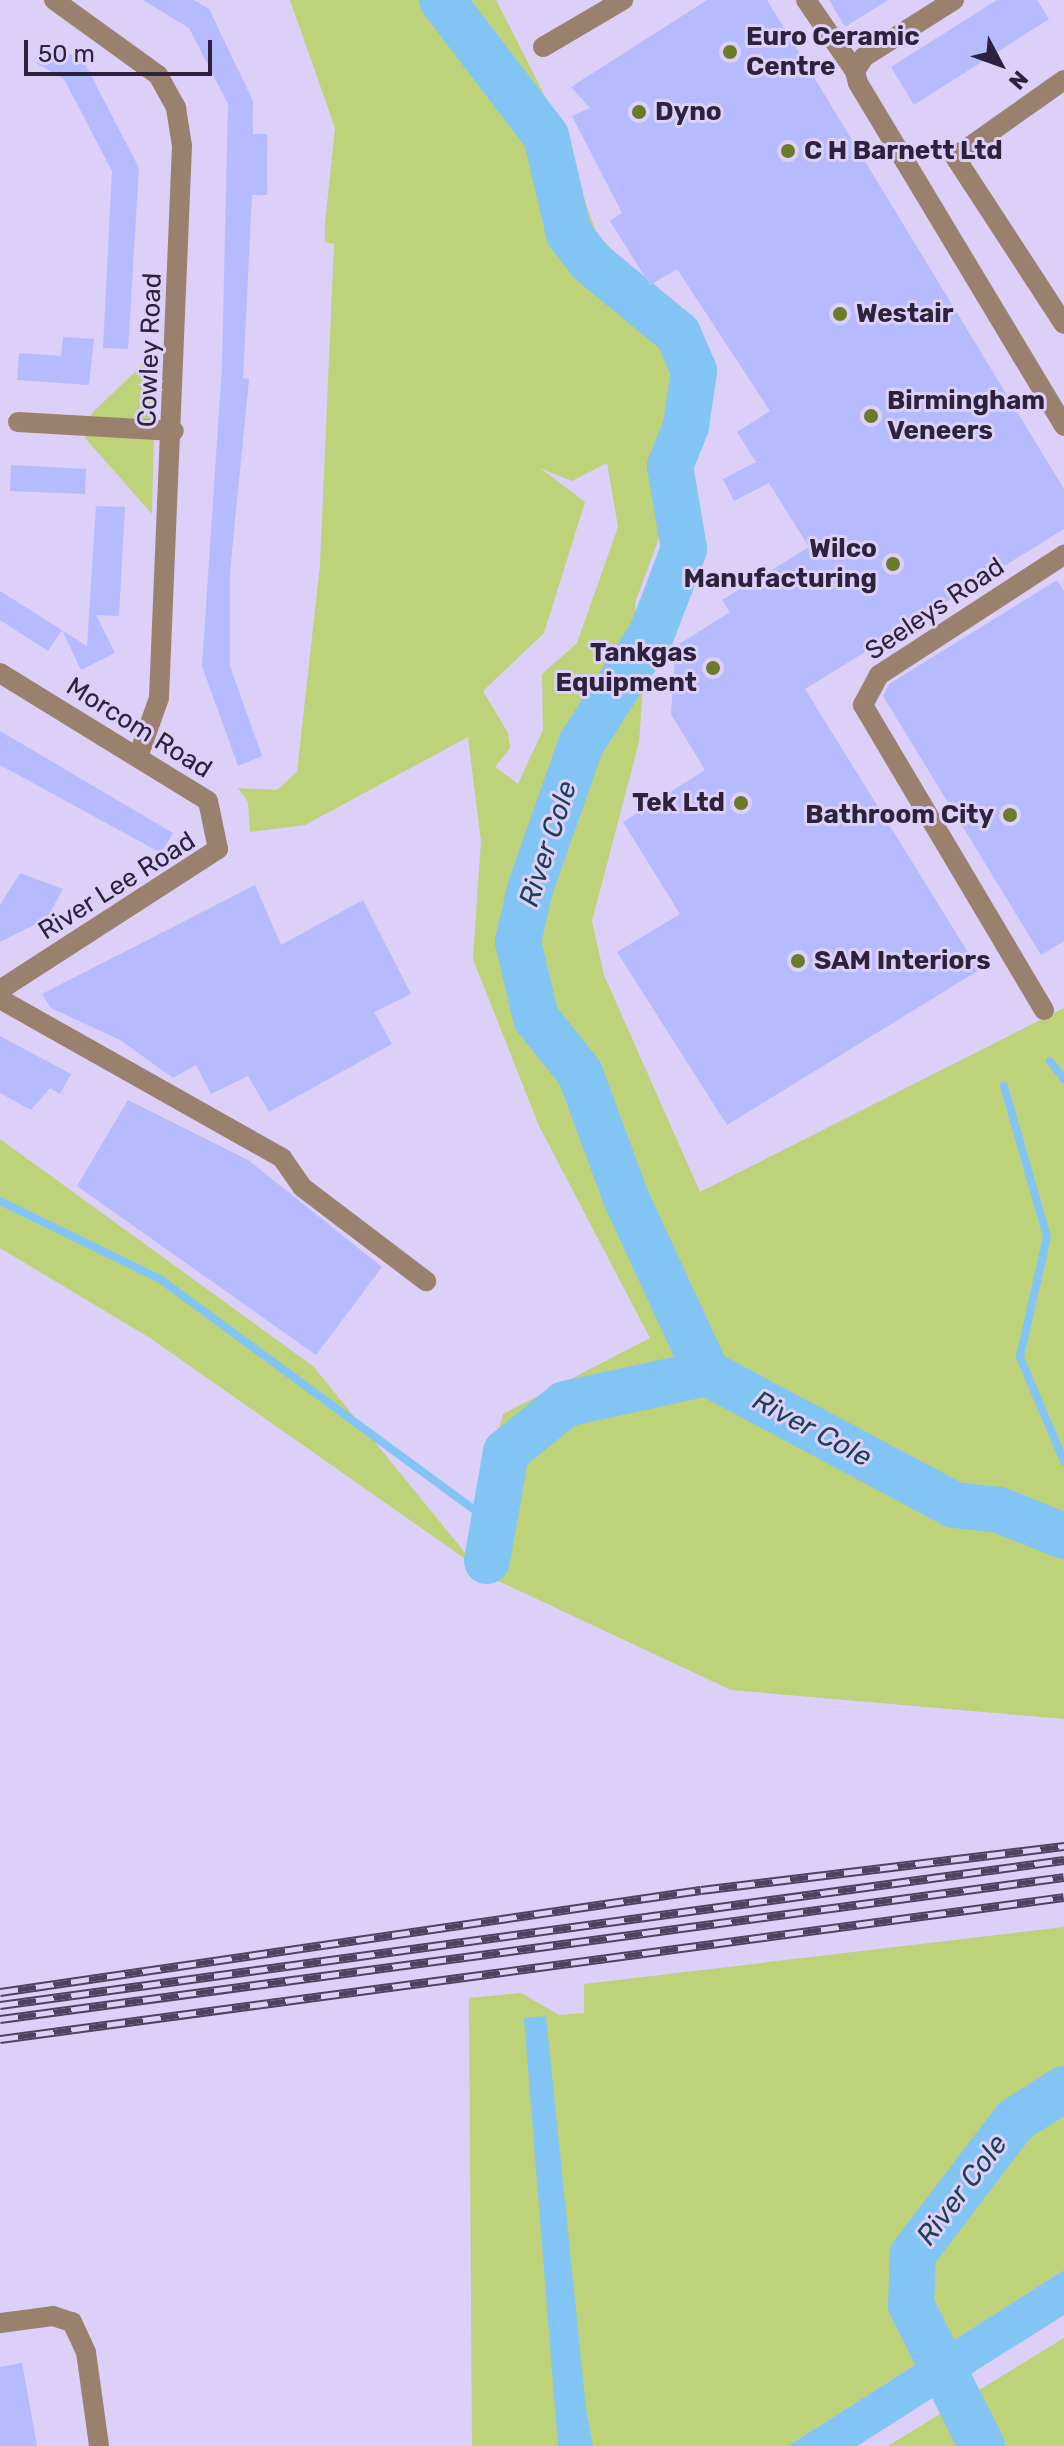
<!DOCTYPE html>
<html>
<head>
<meta charset="utf-8">
<style>
	body { margin:0 }
	#map { position:relative; width:1064px; height:2446px; overflow:hidden; background:#dccff8; font-family:Rubik,sans-serif }
	div>[style] { position:absolute }
	.green>* { inset:0; background:#bdd279 }
	.water>* { inset:0; background:#82c5f4 }
	.stream>* { height:8px; margin:-4px; padding:0 4px; transform-origin:4px; border-radius:4px; background:#82c5f4 }
	.river>* { height:46px; margin:-23px; padding:0 23px; transform-origin:23px; border-radius:23px; background:#82c5f4 }
	.building>* { inset:0; background:#b5bbfe }
	.minor>* { height:20px; margin:-10px; padding:0 10px; transform-origin:10px; border-radius:10px; background:#9a816d }
	.rail>* { height:9px; margin-top:-4.5px; transform-origin:0; background:repeating-linear-gradient(90deg,#dccff8 0 18px,#4d4360 0 36px); box-sizing:border-box; border-block:2px solid #4d4360 }
	.dots>* { width:22px; height:22px; translate:-50% -50%; box-sizing:border-box; border:4px solid #dccff8; border-radius:50% }
	span { translate:-50% -50%; white-space:nowrap; text-align:center; line-height:1.15; -webkit-text-stroke:6px #dccff8; paint-order:stroke }
	.poi-label { font-size:26px; color:#2c223c; font-weight:700 }
	.left { translate:0 -50%; text-align:left }
	.right { translate:-100% -50%; text-align:right }
	.street-label { font-size:26px; color:#2c223c }
	.water-label { font-size:28px; color:#1b4058; font-style:italic }
	.north { position:absolute; left:960px; top:24px; width:80px; height:80px; -webkit-text-stroke:6px #dccff8; paint-order:stroke; rotate:131deg; font-size:22px; font-weight:700; line-height:32px; text-align:center; color:#2c223c }
	.north::after { content:''; display:block; margin:auto; width:28px; height:36px; background:#2c223c; clip-path:polygon(50% 0,100% 100%,50% 72%,0 100%) }
	.scale { position:absolute; left:24px; top:40px; width:188px; height:36px; box-sizing:border-box; border:4px solid #2c223c; border-top:0; padding-left:10px; font-size:24px; line-height:28px; white-space:nowrap; color:#2c223c; -webkit-text-stroke:6px #dccff8; paint-order:stroke }
</style>
</head>
<body>
<div id="map">
	<div class="green">
		<i style="clip-path:polygon(evenodd,290px 0,496px 0,548px 102px,597px 234px,669px 310px,696px 399px,681px 478px,635px 603px,643px 689px,639px 742px,592px 921px,604px 975px,700px 1192px,1064px 1008px,1064px 1719px,731px 1690px,494px 1579px,150px 1338px,0 1248px,0 1139px,313px 1366px,466px 1554px,503px 1414px,650px 1338px,539px 1126px,473px 959px,481px 841px,468px 737px,305px 825px,250px 832px,248px 802px,238px 788px,277px 790px,297px 772px,320px 565px,334px 244px,325px 242px,325px 224px,335px 128px,290px 0,607px 463px,618px 527px,577px 643px,542px 674px,543px 730px,518px 784px,495px 767px,510px 748px,508px 733px,483px 691px,544px 633px,585px 502px,540px 468px,572px 481px,607px 463px)"></i>
		<i style="clip-path:polygon(156px 352px,152px 514px,85px 438px,92px 413px)"></i>
		<i style="clip-path:polygon(1064px 1927px,1064px 2270px,788px 2446px,472px 2446px,469px 1998px,521px 1993px,559px 2015px,584px 2013px,584px 1984px)"></i>
		<i style="clip-path:polygon(1064px 2338px,1064px 2446px,888px 2446px,979px 2390px)"></i>
	</div>
	<div class="water">
		<i style="clip-path:polygon(546px 2016px,586px 2408px,593px 2446px,558px 2446px,524px 2018px)"></i>
		<i style="clip-path:polygon(1064px 2270px,1064px 2315px,857px 2446px,788px 2446px)"></i>
	</div>
	<div class="stream">
		<i style="left:1050px;top:1061px;width:23px;rotate:52deg"></i>
		<i style="left:1004px;top:1086px;width:157px;rotate:74.1deg"></i>
		<i style="left:1047px;top:1237px;width:123px;rotate:102.7deg"></i>
		<i style="left:1020px;top:1357px;width:113px;rotate:67.1deg"></i>
		<i style="left:0;top:1201px;width:178px;rotate:26deg"></i>
		<i style="left:160px;top:1279px;width:408px;rotate:36.3deg"></i>
	</div>
	<div class="river">
		<i style="left:442px;top:0;width:171px;rotate:52.6deg"></i>
		<i style="left:546px;top:136px;width:101px;rotate:76.8deg"></i>
		<i style="left:569px;top:234px;width:37px;rotate:52deg"></i>
		<i style="left:592px;top:263px;width:112px;rotate:39.5deg"></i>
		<i style="left:678px;top:334px;width:40px;rotate:66.6deg"></i>
		<i style="left:694px;top:371px;width:56px;rotate:98.3deg"></i>
		<i style="left:686px;top:426px;width:43px;rotate:111.8deg"></i>
		<i style="left:670px;top:466px;width:84px;rotate:80.4deg"></i>
		<i style="left:684px;top:549px;width:90px;rotate:110.9deg"></i>
		<i style="left:652px;top:633px;width:132px;rotate:122.6deg"></i>
		<i style="left:581px;top:744px;width:154px;rotate:109.4deg"></i>
		<i style="left:530px;top:889px;width:54px;rotate:102.8deg"></i>
		<i style="left:518px;top:942px;width:78px;rotate:76.7deg"></i>
		<i style="left:536px;top:1018px;width:70px;rotate:51.3deg"></i>
		<i style="left:580px;top:1073px;width:133px;rotate:69.8deg"></i>
		<i style="left:626px;top:1198px;width:193px;rotate:65.2deg"></i>
		<i style="left:707px;top:1373px;width:280px;rotate:28.1deg"></i>
		<i style="left:954px;top:1505px;width:45px;rotate:6.3deg"></i>
		<i style="left:999px;top:1510px;width:70px;rotate:21.8deg"></i>
		<i style="left:487px;top:1561px;width:111px;rotate:-80.1deg"></i>
		<i style="left:506px;top:1452px;width:76px;rotate:-39.1deg"></i>
		<i style="left:565px;top:1404px;width:145px;rotate:-12.3deg"></i>
		<i style="left:982px;top:2446px;width:158px;rotate:-116.7deg"></i>
		<i style="left:911px;top:2305px;width:51px;rotate:-87.8deg"></i>
		<i style="left:913px;top:2254px;width:168px;rotate:-52.7deg"></i>
		<i style="left:1015px;top:2120px;width:58px;rotate:-32.3deg"></i>
	</div>
	<div class="building">
		<i style="clip-path:polygon(143px 0,194px 0,209px 9px,253px 101px,253px 134px,267px 134px,267px 195px,252px 195px,243px 378px,249px 379px,230px 572px,230px 666px,262px 756px,238px 766px,202px 666px,222px 366px,228px 104px,189px 28px)"></i>
		<i style="clip-path:polygon(707px 0,767px 0,1064px 489px,1064px 529px,805px 689px,979px 970px,727px 1125px,617px 952px,680px 914px,623px 822px,705px 770px,671px 714px,676px 646px,730px 612px,722px 600px,809px 547px,769px 483px,734px 501px,723px 479px,756px 462px,737px 432px,770px 411px,677px 269px,650px 285px,610px 221px,622px 213px,572px 116px,590px 108px,571px 87px)"></i>
		<i style="clip-path:polygon(829px 0,888px 0,845px 27px)"></i>
		<i style="clip-path:polygon(997px 0,1037px 0,1049px 19px,914px 105px,891px 67px)"></i>
		<i style="clip-path:polygon(48px 41px,84px 62px,139px 168px,128px 349px,103px 348px,112px 171px,64px 79px,36px 63px)"></i>
		<i style="clip-path:polygon(63px 337px,94px 339px,89px 385px,17px 380px,19px 353px,61px 356px)"></i>
		<i style="clip-path:polygon(11px 465px,86px 469px,85px 494px,10px 491px)"></i>
		<i style="clip-path:polygon(96px 506px,125px 507px,119px 616px,96px 615px,115px 653px,81px 670px,62px 630px,48px 651px,0 620px,0 591px,87px 646px)"></i>
		<i style="clip-path:polygon(1057px 580px,1064px 591px,1064px 941px,1041px 955px,883px 696px,889px 684px)"></i>
		<i style="clip-path:polygon(0 731px,173px 833px,161px 853px,0 765px)"></i>
		<i style="clip-path:polygon(20px 873px,63px 889px,47px 918px,0 942px,0 905px)"></i>
		<i style="clip-path:polygon(255px 885px,281px 945px,363px 900px,411px 994px,374px 1012px,392px 1044px,269px 1112px,248px 1076px,211px 1094px,196px 1065px,173px 1078px,120px 1040px,51px 1008px,42px 994px)"></i>
		<i style="clip-path:polygon(0 1036px,71px 1074px,60px 1094px,50px 1088px,31px 1110px,0 1093px)"></i>
		<i style="clip-path:polygon(128px 1100px,248px 1160px,382px 1267px,316px 1355px,77px 1186px)"></i>
		<i style="clip-path:polygon(22px 2363px,37px 2446px,0 2446px,0 2367px)"></i>
	</div>
	<div class="minor">
		<i style="left:54px;top:0;width:128px;rotate:35.8deg"></i>
		<i style="left:158px;top:75px;width:38px;rotate:61deg"></i>
		<i style="left:176px;top:108px;width:38px;rotate:81deg"></i>
		<i style="left:182px;top:146px;width:552px;rotate:92.39deg"></i>
		<i style="left:159px;top:698px;width:63px;rotate:109.6deg"></i>
		<i style="left:806px;top:0;width:86px;rotate:55.4deg"></i>
		<i style="left:954px;top:0;width:107px;rotate:147.7deg"></i>
		<i style="left:864px;top:57px;width:17px;rotate:123deg"></i>
		<i style="left:855px;top:71px;width:12px;rotate:76deg"></i>
		<i style="left:858px;top:83px;width:400px;rotate:59deg"></i>
		<i style="left:543px;top:47px;width:93px;rotate:-30.4deg"></i>
		<i style="left:1064px;top:80px;width:133px;rotate:144.8deg"></i>
		<i style="left:955px;top:157px;width:199px;rotate:56.9deg"></i>
		<i style="left:18px;top:422px;width:156px;rotate:3.3deg"></i>
		<i style="left:0;top:673px;width:244px;rotate:31.6deg"></i>
		<i style="left:208px;top:801px;width:49px;rotate:78.2deg"></i>
		<i style="left:218px;top:849px;width:260px;rotate:147.1deg"></i>
		<i style="left:0;top:999px;width:324px;rotate:29.4deg"></i>
		<i style="left:282px;top:1158px;width:35px;rotate:55deg"></i>
		<i style="left:302px;top:1187px;width:156px;rotate:37.2deg"></i>
		<i style="left:1044px;top:1010px;width:355px;rotate:-120.7deg"></i>
		<i style="left:863px;top:705px;width:34px;rotate:-62deg"></i>
		<i style="left:879px;top:675px;width:221px;rotate:-33deg"></i>
		<i style="left:0;top:2323px;width:53px;rotate:-7.5deg"></i>
		<i style="left:53px;top:2316px;width:20px;rotate:18deg"></i>
		<i style="left:72px;top:2322px;width:33px;rotate:65deg"></i>
		<i style="left:86px;top:2352px;width:95px;rotate:82.1deg"></i>
	</div>
	<div class="rail">
		<i style="left:0;top:1992px;width:708px;rotate:-8.28deg"></i>
		<i style="left:701px;top:1890px;width:366px;rotate:-6.9deg"></i>
		<i style="left:0;top:2005px;width:1074px;rotate:-7.76deg"></i>
		<i style="left:0;top:2019px;width:1073px;rotate:-7.6deg"></i>
		<i style="left:0;top:2039px;width:1073px;rotate:-7.6deg"></i>
	</div>
	<div class="dots">
		<i style="left:730px;top:52px;background:#6a7b29"></i>
		<i style="left:639px;top:112px;background:#6a7b29"></i>
		<i style="left:788px;top:151px;background:#6a7b29"></i>
		<i style="left:840px;top:314px;background:#6a7b29"></i>
		<i style="left:871px;top:416px;background:#6a7b29"></i>
		<i style="left:893px;top:564px;background:#6a7b29"></i>
		<i style="left:713px;top:668px;background:#6a7b29"></i>
		<i style="left:741px;top:803px;background:#6a7b29"></i>
		<i style="left:1010px;top:815px;background:#6a7b29"></i>
		<i style="left:798px;top:961px;background:#6a7b29"></i>
	</div>
	<div class="poi-label">
		<span class="left" style="left:746px;top:52px">Euro Ceramic<br>Centre</span>
		<span class="left" style="left:655px;top:112px">Dyno</span>
		<span class="left" style="left:804px;top:151px">C H Barnett Ltd</span>
		<span class="left" style="left:856px;top:314px">Westair</span>
		<span class="left" style="left:887px;top:416px">Birmingham<br>Veneers</span>
		<span class="right" style="left:877px;top:564px">Wilco<br>Manufacturing</span>
		<span class="right" style="left:697px;top:668px">Tankgas<br>Equipment</span>
		<span class="right" style="left:725px;top:803px">Tek Ltd</span>
		<span class="right" style="left:994px;top:815px">Bathroom City</span>
		<span class="left" style="left:814px;top:961px">SAM Interiors</span>
	</div>
	<div class="street-label">
		<span style="left:150px;top:350px;rotate:-88deg">Cowley Road</span>
		<span style="left:935px;top:609px;rotate:-34deg">Seeleys Road</span>
		<span style="left:139px;top:728px;rotate:32deg">Morcom Road</span>
		<span style="left:117px;top:886px;rotate:-32deg">River Lee Road</span>
	</div>
	<div class="water-label">
		<span style="left:548px;top:844px;rotate:-72deg">River Cole</span>
		<span style="left:812px;top:1429px;rotate:28deg">River Cole</span>
		<span style="left:962px;top:2190px;rotate:-53deg">River Cole</span>
	</div>
	<div class="north">N</div>
	<div class="scale">50 m</div>
</div>
</body>
</html>
